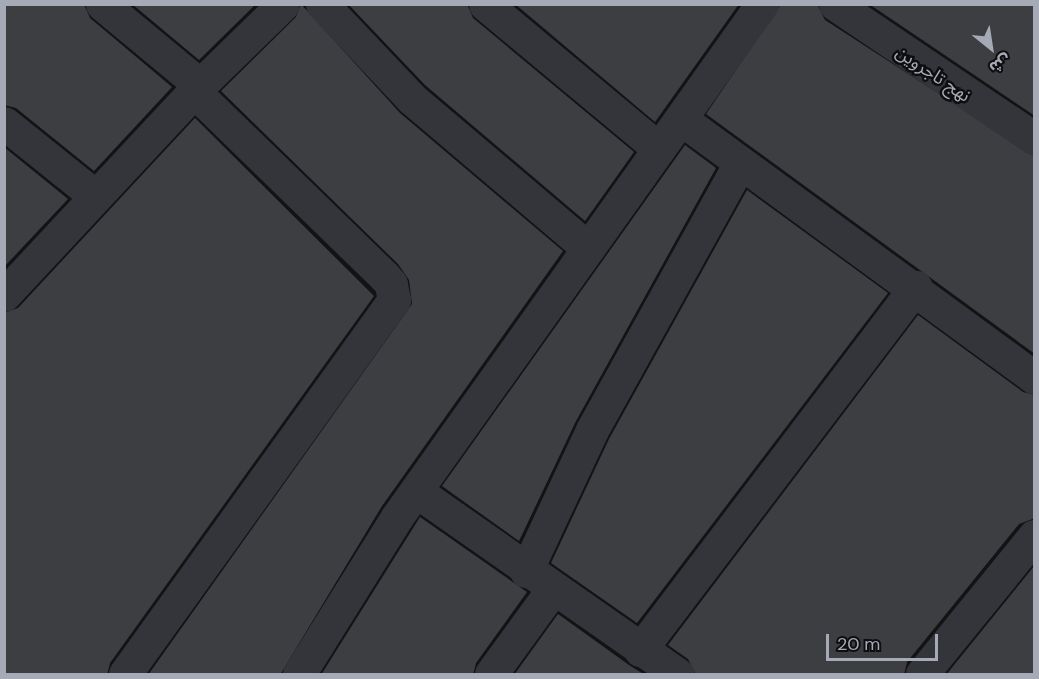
<!DOCTYPE html>
<html>
<head>
<meta charset="utf-8">
<style>
	body { margin:0 }
	#map { position:relative; width:1039px; height:679px; overflow:hidden; background:#131315; font-family:"DM Sans","Noto Sans Arabic",sans-serif }
	div>[style] { position:absolute }
	.building>* { inset:0; background:#3d3e42 }
	.minor>* { height:33px; margin:-16.5px; padding:0 16.5px; transform-origin:16.5px; border-radius:16.5px; background:#34353a }
	span { translate:-50% -50%; white-space:nowrap; text-align:center; line-height:1.15; -webkit-text-stroke:5px #0e0e10; paint-order:stroke }
	.street-label { font-size:18px; color:#a5aab6 }
	.frame { position:absolute; inset:0; border:6px solid #a5aab6; pointer-events:none }
	.north { position:absolute; left:961px; top:18px; width:60px; height:60px; -webkit-text-stroke:4px #0e0e10; paint-order:stroke; rotate:150deg; font-size:16px; font-weight:700; line-height:24px; text-align:center; color:#a5aab6 }
	.north::after { content:''; display:block; margin:auto; width:21px; height:27px; background:#a5aab6; clip-path:polygon(50% 0,100% 100%,50% 72%,0 100%) }
	.scale { position:absolute; left:826px; top:634px; width:112px; height:27px; box-sizing:border-box; border:3px solid #a5aab6; border-top:0; padding-left:8px; font-size:18px; line-height:21px; white-space:nowrap; color:#a5aab6; -webkit-text-stroke:4px #0e0e10; paint-order:stroke }
</style>
</head>
<body>
<div id="map">
	<div class="building">
		<i style="clip-path:polygon(4px 4px,84px 4px,90px 18px,172px 87px,94px 171px,16px 108px,4px 105px)"></i>
		<i style="clip-path:polygon(132px 4px,256px 4px,199px 60px)"></i>
		<i style="clip-path:polygon(301px 4px,400px 113px,563px 251px,382px 506px,280px 675px,148px 675px,412px 304px,409px 280px,398px 264px,221px 91px,296px 17px)"></i>
		<i style="clip-path:polygon(348px 4px,467px 4px,473px 18px,634px 152px,585px 221px,425px 85px)"></i>
		<i style="clip-path:polygon(515px 4px,739px 4px,655px 122px)"></i>
		<i style="clip-path:polygon(781px 4px,817px 4px,825px 20px,1035px 156px,1035px 354px,706px 114px)"></i>
		<i style="clip-path:polygon(869px 4px,1035px 4px,1035px 116px)"></i>
		<i style="clip-path:polygon(195px 118px,374px 296px,110px 663px,107px 675px,4px 675px,4px 313px,18px 308px)"></i>
		<i style="clip-path:polygon(685px 145px,716px 168px,576px 421px,519px 541px,442px 486px)"></i>
		<i style="clip-path:polygon(4px 147px,68px 199px,4px 267px)"></i>
		<i style="clip-path:polygon(747px 190px,888px 293px,637px 623px,551px 563px,609px 439px)"></i>
		<i style="clip-path:polygon(918px 315px,1023px 392px,1035px 395px,1035px 518px,1019px 524px,907px 662px,904px 675px,696px 675px,688px 659px,668px 645px)"></i>
		<i style="clip-path:polygon(420px 517px,527px 592px,476px 663px,473px 675px,321px 675px)"></i>
		<i style="clip-path:polygon(1035px 565px,1035px 675px,946px 675px)"></i>
		<i style="clip-path:polygon(558px 614px,629px 665px,645px 675px,514px 675px)"></i>
	</div>
	<div class="minor">
		<i style="left:102px;top:4px;width:127px;rotate:39.6deg"></i>
		<i style="left:322px;top:4px;width:131px;rotate:46.5deg"></i>
		<i style="left:412px;top:99px;width:231px;rotate:40.3deg"></i>
		<i style="left:485px;top:4px;width:226px;rotate:39.8deg"></i>
		<i style="left:835px;top:4px;width:240px;rotate:34deg"></i>
		<i style="left:681px;top:119px;width:437px;rotate:36.2deg"></i>
		<i style="left:4px;top:123px;width:117px;rotate:38.7deg"></i>
		<i style="left:4px;top:295px;width:279px;rotate:-47deg"></i>
		<i style="left:194px;top:91px;width:124px;rotate:-44.3deg"></i>
		<i style="left:416px;top:491px;width:319px;rotate:35deg"></i>
		<i style="left:526px;top:571px;width:156px;rotate:-64.9deg"></i>
		<i style="left:592px;top:430px;width:303px;rotate:-61deg"></i>
		<i style="left:640px;top:650px;width:456px;rotate:-52.8deg"></i>
		<i style="left:125px;top:674px;width:461px;rotate:-54.3deg"></i>
		<i style="left:394px;top:300px;width:16px;rotate:-101deg"></i>
		<i style="left:391px;top:284px;width:11px;rotate:-131deg"></i>
		<i style="left:384px;top:276px;width:265px;rotate:-135.8deg"></i>
		<i style="left:299px;top:674px;width:185px;rotate:-58deg"></i>
		<i style="left:397px;top:517px;width:630px;rotate:-54.57deg"></i>
		<i style="left:491px;top:674px;width:104px;rotate:-54deg"></i>
		<i style="left:922px;top:674px;width:178px;rotate:-50.9deg"></i>
	</div>
	<div class="street-label">
		<span style="left:933px;top:74px;rotate:34deg">نهج تاجروين</span>
	</div>
	<div class="frame"></div>
	<div class="north">ش</div>
	<div class="scale">20 m</div>
</div>
</body>
</html>
